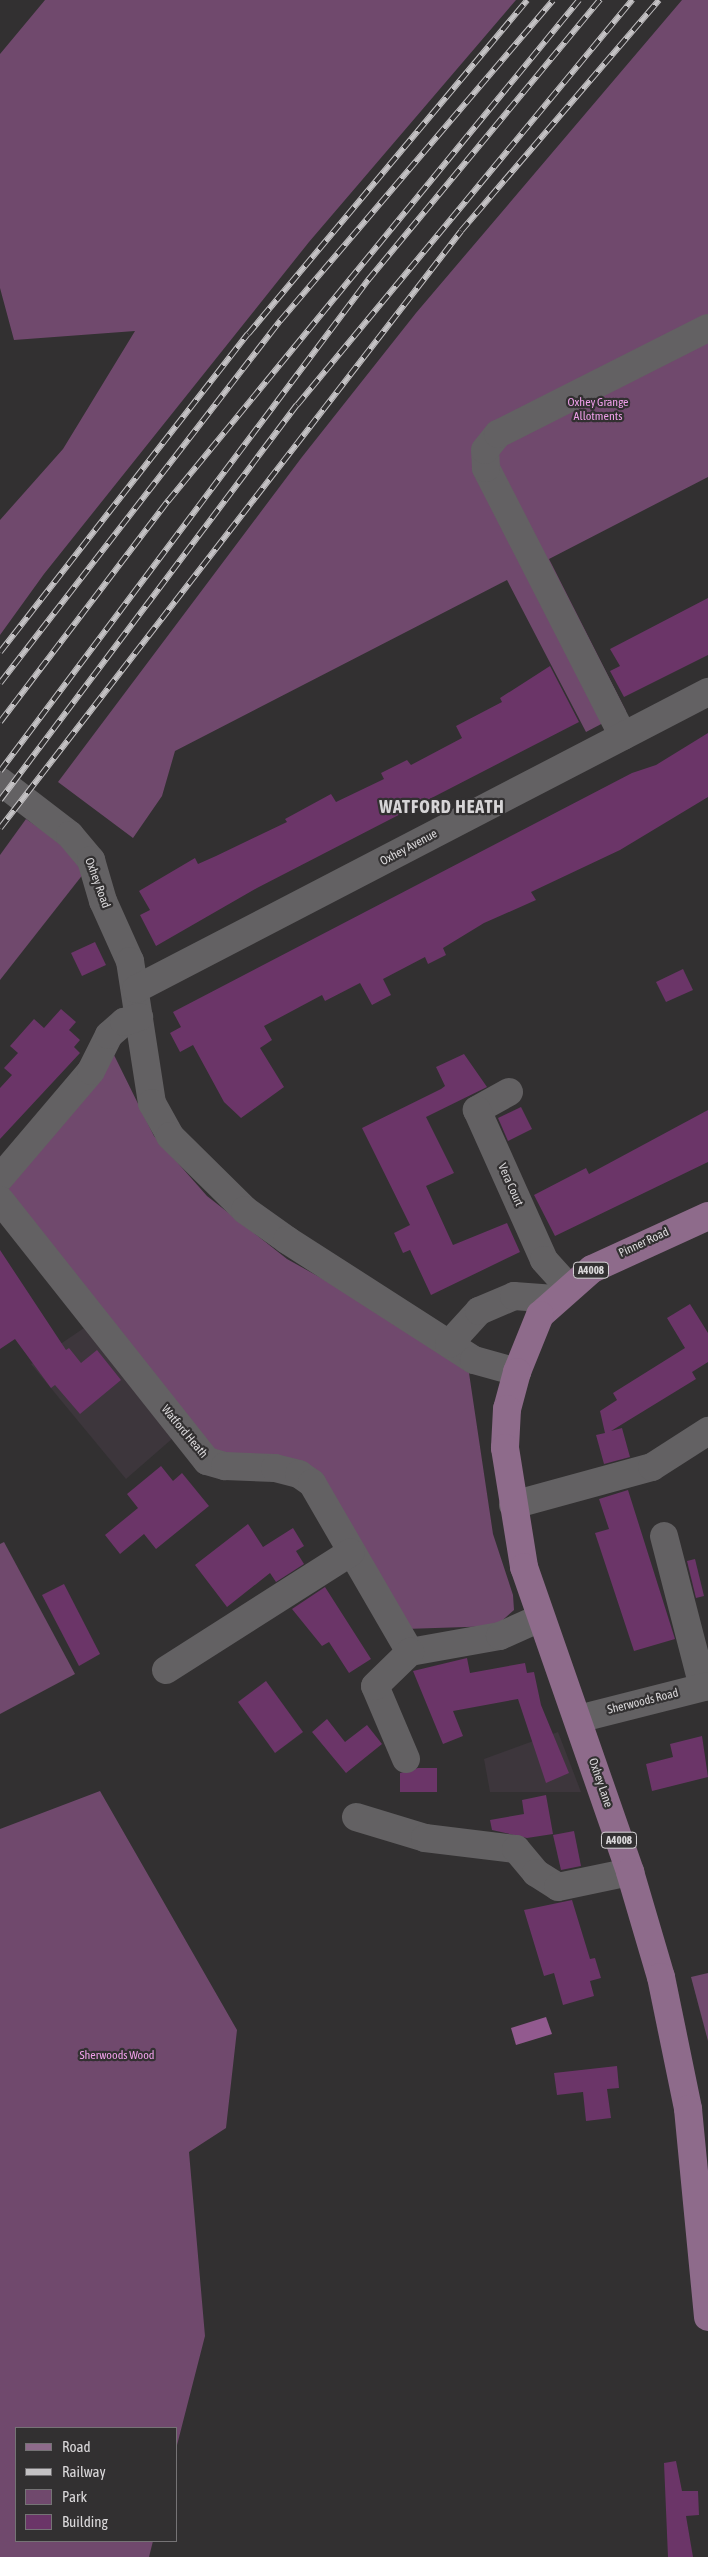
<!DOCTYPE html>
<html>
<head>
<meta charset="utf-8">
<style>
	body { margin:0 }
	#map { position:relative; width:708px; height:2557px; overflow:hidden; background:#323031; font-family:"Asap Condensed",sans-serif }
	div>[style] { position:absolute }
	.built>* { inset:0; background:#3d363c }
	.green>* { inset:0; background:#70496d }
	.water>* { inset:0; background:#925a8f }
	.building>* { inset:0; background:#6b3568 }
	.minor>* { height:28px; margin:-14px; padding:0 14px; transform-origin:14px; border-radius:14px; background:#636163 }
	.major>* { height:28px; margin:-14px; padding:0 14px; transform-origin:14px; border-radius:14px; background:#8e6b8b }
	.rail>* { height:5.5px; margin-top:-2.75px; transform-origin:0; background:repeating-linear-gradient(90deg,#323031 0 11px,#c4c2c4 0 22px); box-sizing:border-box; border-block:1px solid #c4c2c4 }
	span { translate:-50% -50%; white-space:nowrap; text-align:center; line-height:1.15; -webkit-text-stroke:4.5px #323031; paint-order:stroke }
	.shield-label span { padding:1px 4px; background:#323031; border:1px solid; border-radius:4px; -webkit-text-stroke-width:0 }
	.shield-label { font-size:11px; color:#dad8da; font-weight:700 }
	.park-label { font-size:12px; color:#ef9fe9 }
	.street-label { font-size:12px; color:#dad8da }
	.district-label { font-size:18px; color:#d7d5d7; font-weight:700; letter-spacing:1px }
	.legend { position:absolute; left:15px; top:2427px; width:162px; height:115px; box-sizing:border-box; background:#323031; border:1px solid #757375; margin:0; padding:6px 9px; list-style:none; font-size:15px; color:#dad8da }
	.legend li { display:flex; align-items:center; gap:10px; height:25px }
	.legend b { width:25px; border:1px solid #757375 }
</style>
</head>
<body>
<div id="map">
	<div class="built">
		<i style="clip-path:polygon(84px 1328px,173px 1438px,126px 1479px,31px 1364px)"></i>
		<i style="clip-path:polygon(558px 1732px,581px 1792px,490px 1792px,484px 1759px)"></i>
	</div>
	<div class="green">
		<i style="clip-path:polygon(45px 0,516px 0,309px 242px,44px 574px,0 635px,0 520px,63px 449px,135px 331px,14px 340px,0 288px,0 54px)"></i>
		<i style="clip-path:polygon(682px 0,708px 0,708px 477px,549px 559px,626px 711px,586px 732px,507px 580px,175px 751px,162px 796px,133px 838px,58px 782px,302px 457px,416px 313px)"></i>
		<i style="clip-path:polygon(26px 819px,63px 844px,84px 873px,0 980px,0 855px)"></i>
		<i style="clip-path:polygon(114px 1055px,154px 1136px,207px 1196px,287px 1259px,402px 1323px,469px 1373px,493px 1534px,513px 1595px,514px 1610px,496px 1626px,405px 1629px,316px 1472px,213px 1458px,10px 1193px,6px 1182px)"></i>
		<i style="clip-path:polygon(4px 1542px,75px 1674px,0 1714px,0 1544px)"></i>
		<i style="clip-path:polygon(100px 1791px,237px 2030px,226px 2128px,189px 2152px,205px 2336px,176px 2449px,176px 2428px,16px 2428px,16px 2541px,153px 2541px,149px 2557px,0 2557px,0 1829px)"></i>
		<i style="clip-path:polygon(708px 1973px,708px 2041px,691px 1977px)"></i>
	</div>
	<div class="water">
		<i style="clip-path:polygon(546px 2017px,552px 2034px,516px 2045px,511px 2028px)"></i>
	</div>
	<div class="building">
		<i style="clip-path:polygon(708px 598px,708px 655px,624px 697px,610px 671px,620px 666px,610px 649px)"></i>
		<i style="clip-path:polygon(550px 666px,579px 722px,257px 888px,156px 946px,140px 915px,150px 910px,139px 891px,195px 858px,198px 864px,216px 856px,287px 822px,285px 819px,331px 794px,336px 802px,384px 779px,381px 773px,407px 760px,411px 765px,462px 738px,456px 726px,502px 702px,500px 698px)"></i>
		<i style="clip-path:polygon(708px 733px,708px 797px,620px 850px,531px 892px,536px 900px,484px 923px,443px 948px,446px 955px,428px 964px,425px 957px,383px 979px,391px 995px,372px 1005px,360px 983px,325px 1001px,322px 995px,264px 1026px,272px 1040px,260px 1048px,284px 1087px,241px 1118px,224px 1102px,193px 1045px,180px 1052px,170px 1033px,181px 1027px,173px 1012px,632px 773px,656px 765px)"></i>
		<i style="clip-path:polygon(95px 942px,106px 965px,82px 976px,71px 953px)"></i>
		<i style="clip-path:polygon(683px 969px,693px 990px,666px 1002px,656px 982px)"></i>
		<i style="clip-path:polygon(61px 1009px,76px 1022px,69px 1030px,80px 1040px,74px 1047px,80px 1053px,0 1139px,0 1088px,12px 1075px,4px 1068px,18px 1053px,10px 1046px,34px 1019px,44px 1028px)"></i>
		<i style="clip-path:polygon(464px 1054px,487px 1087px,426px 1117px,454px 1173px,426px 1186px,453px 1245px,507px 1223px,520px 1252px,431px 1295px,410px 1250px,403px 1253px,394px 1233px,410px 1225px,362px 1128px,441px 1089px,445px 1086px,436px 1067px)"></i>
		<i style="clip-path:polygon(521px 1107px,532px 1129px,508px 1141px,498px 1118px)"></i>
		<i style="clip-path:polygon(708px 1110px,708px 1162px,555px 1236px,534px 1195px,586px 1168px,589px 1174px)"></i>
		<i style="clip-path:polygon(0 1250px,66px 1350px,69px 1348px,81px 1363px,97px 1350px,121px 1380px,80px 1414px,55px 1385px,51px 1388px,15px 1339px,0 1349px)"></i>
		<i style="clip-path:polygon(690px 1304px,708px 1333px,708px 1362px,692px 1372px,696px 1379px,611px 1431px,622px 1428px,630px 1457px,604px 1464px,596px 1435px,605px 1433px,600px 1411px,617px 1400px,613px 1393px,685px 1348px,667px 1318px)"></i>
		<i style="clip-path:polygon(161px 1466px,173px 1481px,182px 1473px,209px 1506px,156px 1549px,144px 1534px,120px 1554px,105px 1535px,138px 1508px,127px 1494px)"></i>
		<i style="clip-path:polygon(628px 1490px,675px 1639px,634px 1651px,595px 1533px,609px 1529px,599px 1499px)"></i>
		<i style="clip-path:polygon(248px 1524px,263px 1547px,293px 1528px,304px 1546px,296px 1551px,304px 1564px,276px 1582px,270px 1573px,227px 1607px,195px 1565px)"></i>
		<i style="clip-path:polygon(695px 1559px,704px 1596px,696px 1598px,687px 1561px)"></i>
		<i style="clip-path:polygon(64px 1584px,100px 1654px,79px 1666px,42px 1595px)"></i>
		<i style="clip-path:polygon(325px 1587px,371px 1659px,349px 1673px,329px 1642px,322px 1646px,292px 1609px)"></i>
		<i style="clip-path:polygon(467px 1658px,470px 1673px,525px 1663px,527px 1673px,534px 1672px,541px 1705px,569px 1773px,546px 1783px,518px 1699px,453px 1711px,463px 1736px,443px 1744px,413px 1671px)"></i>
		<i style="clip-path:polygon(266px 1681px,303px 1732px,275px 1753px,238px 1702px)"></i>
		<i style="clip-path:polygon(327px 1719px,345px 1742px,367px 1725px,382px 1744px,346px 1773px,312px 1732px)"></i>
		<i style="clip-path:polygon(702px 1736px,708px 1777px,652px 1791px,646px 1764px,673px 1757px,670px 1744px)"></i>
		<i style="clip-path:polygon(418px 1768px,437px 1768px,437px 1792px,400px 1792px,400px 1773px)"></i>
		<i style="clip-path:polygon(546px 1795px,553px 1834px,527px 1838px,492px 1830px,490px 1820px,524px 1814px,522px 1800px)"></i>
		<i style="clip-path:polygon(574px 1831px,581px 1866px,561px 1870px,553px 1835px)"></i>
		<i style="clip-path:polygon(572px 1900px,590px 1959px,595px 1958px,601px 1978px,590px 1981px,594px 1996px,563px 2005px,554px 1973px,544px 1976px,524px 1910px)"></i>
		<i style="clip-path:polygon(617px 2066px,619px 2088px,607px 2089px,611px 2118px,586px 2121px,583px 2092px,557px 2095px,554px 2073px)"></i>
		<i style="clip-path:polygon(676px 2461px,682px 2491px,698px 2491px,699px 2515px,686px 2516px,693px 2557px,668px 2557px,664px 2463px)"></i>
	</div>
	<div class="minor">
		<i style="left:623px;top:736px;width:301px;rotate:-117.1deg"></i>
		<i style="left:486px;top:468px;width:18px;rotate:-93deg"></i>
		<i style="left:485px;top:450px;width:21px;rotate:-51deg"></i>
		<i style="left:498px;top:434px;width:235px;rotate:-26.8deg"></i>
		<i style="left:0;top:781px;width:88px;rotate:37.6deg"></i>
		<i style="left:70px;top:835px;width:33px;rotate:50deg"></i>
		<i style="left:91px;top:860px;width:43px;rotate:73.7deg"></i>
		<i style="left:103px;top:901px;width:66px;rotate:65.8deg"></i>
		<i style="left:130px;top:961px;width:144px;rotate:81.2deg"></i>
		<i style="left:152px;top:1103px;width:38px;rotate:61deg"></i>
		<i style="left:170px;top:1136px;width:105px;rotate:44.6deg"></i>
		<i style="left:245px;top:1210px;width:52px;rotate:35.5deg"></i>
		<i style="left:287px;top:1240px;width:222px;rotate:32.7deg"></i>
		<i style="left:474px;top:1360px;width:45px;rotate:15.6deg"></i>
		<i style="left:136px;top:989px;width:645px;rotate:-27.44deg"></i>
		<i style="left:509px;top:1092px;width:37px;rotate:151deg"></i>
		<i style="left:477px;top:1110px;width:164px;rotate:65.9deg"></i>
		<i style="left:544px;top:1260px;width:36px;rotate:48deg"></i>
		<i style="left:0;top:1178px;width:140px;rotate:-49.6deg"></i>
		<i style="left:91px;top:1071px;width:40px;rotate:-63.4deg"></i>
		<i style="left:109px;top:1035px;width:20px;rotate:-41deg"></i>
		<i style="left:124px;top:1022px;width:16px;rotate:-18deg"></i>
		<i style="left:0;top:1200px;width:333px;rotate:51.6deg"></i>
		<i style="left:207px;top:1461px;width:19px;rotate:16deg"></i>
		<i style="left:225px;top:1466px;width:50px;rotate:2.3deg"></i>
		<i style="left:275px;top:1468px;width:25px;rotate:14deg"></i>
		<i style="left:299px;top:1474px;width:16px;rotate:35deg"></i>
		<i style="left:312px;top:1483px;width:195px;rotate:59.9deg"></i>
		<i style="left:410px;top:1652px;width:91px;rotate:-10.1deg"></i>
		<i style="left:500px;top:1636px;width:44px;rotate:-24.2deg"></i>
		<i style="left:449px;top:1344px;width:45px;rotate:-47.7deg"></i>
		<i style="left:479px;top:1311px;width:38px;rotate:-23deg"></i>
		<i style="left:514px;top:1296px;width:41px;rotate:4.2deg"></i>
		<i style="left:513px;top:1505px;width:144px;rotate:-15.3deg"></i>
		<i style="left:652px;top:1467px;width:67px;rotate:-32.7deg"></i>
		<i style="left:664px;top:1536px;width:156px;rotate:75.5deg"></i>
		<i style="left:166px;top:1670px;width:219px;rotate:-32.5deg"></i>
		<i style="left:578px;top:1719px;width:134px;rotate:-14.2deg"></i>
		<i style="left:406px;top:1759px;width:79px;rotate:-113deg"></i>
		<i style="left:375px;top:1686px;width:49px;rotate:-44.2deg"></i>
		<i style="left:356px;top:1817px;width:72px;rotate:16.9deg"></i>
		<i style="left:425px;top:1838px;width:92px;rotate:6.9deg"></i>
		<i style="left:516px;top:1849px;width:31px;rotate:50deg"></i>
		<i style="left:536px;top:1873px;width:26px;rotate:32deg"></i>
		<i style="left:558px;top:1887px;width:74px;rotate:-11.8deg"></i>
	</div>
	<div class="major">
		<i style="left:708px;top:1216px;width:128px;rotate:155.4deg"></i>
		<i style="left:592px;top:1269px;width:69px;rotate:138.5deg"></i>
		<i style="left:540px;top:1315px;width:61px;rotate:112deg"></i>
		<i style="left:517px;top:1372px;width:38px;rotate:105deg"></i>
		<i style="left:507px;top:1409px;width:39px;rotate:93deg"></i>
		<i style="left:505px;top:1448px;width:121px;rotate:80.9deg"></i>
		<i style="left:524px;top:1567px;width:323px;rotate:70.8deg"></i>
		<i style="left:630px;top:1872px;width:109px;rotate:73.6deg"></i>
		<i style="left:661px;top:1977px;width:135px;rotate:78.4deg"></i>
		<i style="left:688px;top:2109px;width:209px;rotate:84.5deg"></i>
	</div>
	<div class="rail">
		<i style="left:0;top:652px;width:403px;rotate:-52.1deg"></i>
		<i style="left:248px;top:334px;width:435px;rotate:-50.1deg"></i>
		<i style="left:0;top:683px;width:458px;rotate:-52.3deg"></i>
		<i style="left:280px;top:321px;width:421px;rotate:-49.6deg"></i>
		<i style="left:0;top:722px;width:278px;rotate:-52.8deg"></i>
		<i style="left:168px;top:501px;width:648px;rotate:-50.64deg"></i>
		<i style="left:0;top:771px;width:614px;rotate:-53.15deg"></i>
		<i style="left:368px;top:280px;width:364px;rotate:-50.4deg"></i>
		<i style="left:0;top:800px;width:494px;rotate:-53.1deg"></i>
		<i style="left:297px;top:405px;width:526px;rotate:-50.4deg"></i>
		<i style="left:0;top:828px;width:754px;rotate:-52.32deg"></i>
		<i style="left:461px;top:231px;width:304px;rotate:-49.4deg"></i>
	</div>
	<div class="shield-label">
		<span style="left:591px;top:1270px">A4008</span>
		<span style="left:619px;top:1840px">A4008</span>
	</div>
	<div class="park-label">
		<span style="left:598px;top:410px">Oxhey Grange<br>Allotments</span>
		<span style="left:117px;top:2056px">Sherwoods Wood</span>
	</div>
	<div class="street-label">
		<span style="left:409px;top:848px;rotate:-28deg">Oxhey Avenue</span>
		<span style="left:97px;top:883px;rotate:70deg">Oxhey Road</span>
		<span style="left:510px;top:1185px;rotate:66deg">Vera Court</span>
		<span style="left:644px;top:1243px;rotate:-25deg">Pinner Road</span>
		<span style="left:184px;top:1432px;rotate:50deg">Watford Heath</span>
		<span style="left:643px;top:1702px;rotate:-14deg">Sherwoods Road</span>
		<span style="left:600px;top:1783px;rotate:71deg">Oxhey Lane</span>
	</div>
	<div class="district-label">
		<span style="left:442px;top:807px">WATFORD HEATH</span>
	</div>
	<ul class="legend">
	<li><b style="height:6px;background:#8e6b8b"></b>Road</li>
	<li><b style="height:6px;background:#c4c2c4"></b>Railway</li>
	<li><b style="height:14px;background:#70496d"></b>Park</li>
	<li><b style="height:14px;background:#6b3568"></b>Building</li>
	</ul>
</div>
</body>
</html>
